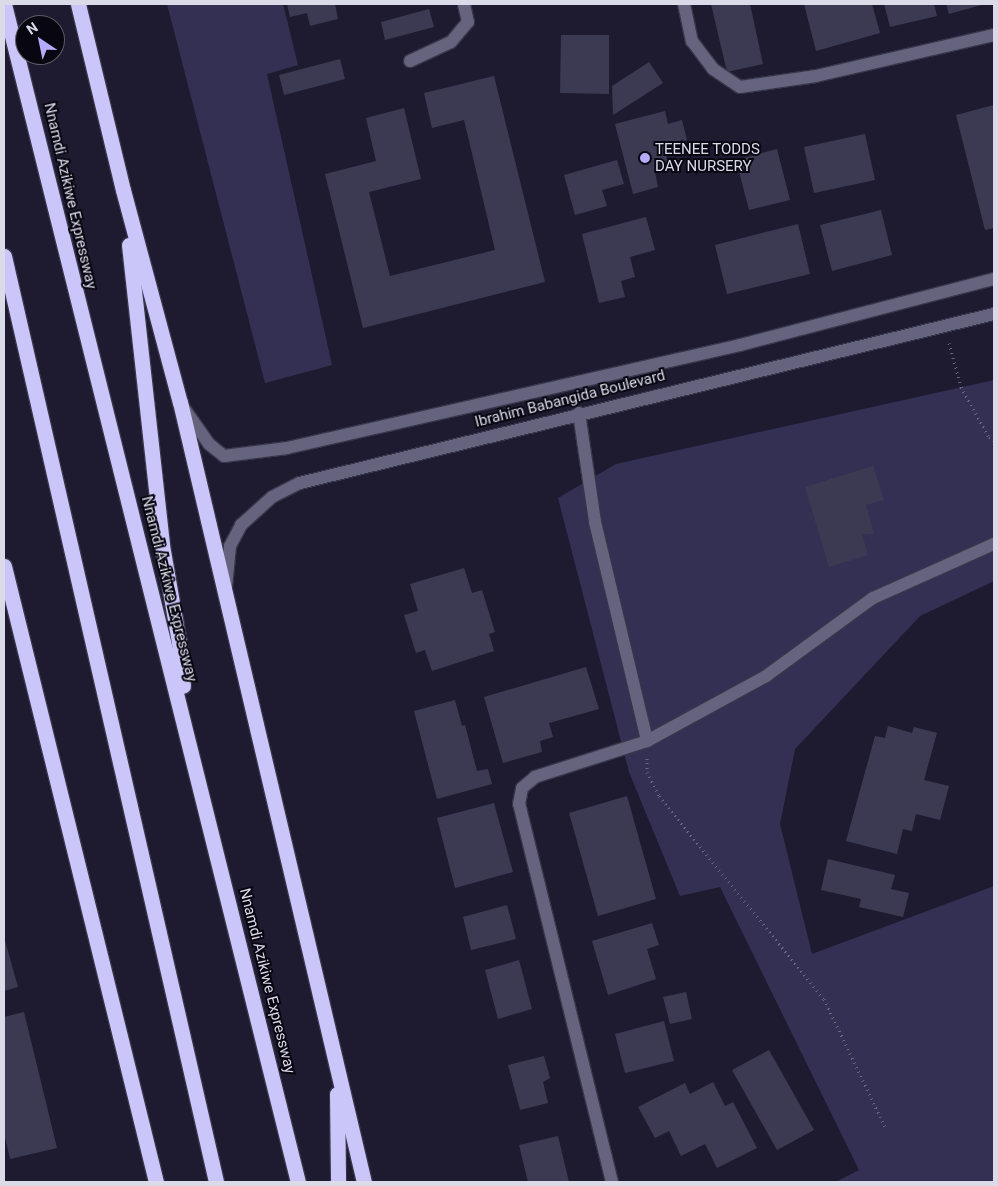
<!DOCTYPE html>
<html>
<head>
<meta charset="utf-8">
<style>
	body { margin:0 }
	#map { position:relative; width:998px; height:1186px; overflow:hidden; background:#1e1b31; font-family:Roboto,sans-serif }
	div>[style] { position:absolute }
	.green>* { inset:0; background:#343054 }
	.building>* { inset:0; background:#3c3a52 }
	.path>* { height:3px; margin-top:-1.5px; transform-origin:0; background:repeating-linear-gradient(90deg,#686679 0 1px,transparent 0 5px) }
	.roads { filter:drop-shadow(1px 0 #38364b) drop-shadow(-1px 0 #38364b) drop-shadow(0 1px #38364b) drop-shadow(0 -1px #38364b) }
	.minor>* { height:12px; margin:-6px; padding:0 6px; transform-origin:6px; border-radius:6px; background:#65637d }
	.highway>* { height:15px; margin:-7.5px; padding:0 7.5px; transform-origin:7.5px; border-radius:7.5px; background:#cac6f9 }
	.dots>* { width:14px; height:14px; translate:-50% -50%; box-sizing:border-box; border:2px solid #080711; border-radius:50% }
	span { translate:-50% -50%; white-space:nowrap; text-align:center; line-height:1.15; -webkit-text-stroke:4px #080711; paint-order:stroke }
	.poi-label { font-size:15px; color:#dbdae9 }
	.left { translate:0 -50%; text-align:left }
	.street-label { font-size:15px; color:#dbdae9 }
	.frame { position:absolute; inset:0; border:5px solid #dbdae9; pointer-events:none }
	.north { position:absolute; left:15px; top:15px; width:50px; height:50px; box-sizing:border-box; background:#080711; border:1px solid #5c5b67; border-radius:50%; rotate:326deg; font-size:14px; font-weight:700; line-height:20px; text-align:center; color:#dbdae9 }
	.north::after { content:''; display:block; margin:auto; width:18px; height:22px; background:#b4acf9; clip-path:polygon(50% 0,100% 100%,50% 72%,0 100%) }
</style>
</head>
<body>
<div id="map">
	<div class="green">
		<i style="clip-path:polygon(167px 4px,283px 4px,298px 65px,267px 74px,332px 365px,265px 383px)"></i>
		<i style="clip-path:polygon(994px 380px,994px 581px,920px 616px,795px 749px,780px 824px,812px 954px,994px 886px,994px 1182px,836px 1182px,859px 1170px,720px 887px,680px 896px,629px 772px,558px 498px,616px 464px)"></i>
	</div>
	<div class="building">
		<i style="clip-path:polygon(287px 4px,335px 4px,338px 19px,310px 26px,307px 13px,290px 17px)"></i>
		<i style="clip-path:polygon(711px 4px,750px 4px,763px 64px,727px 72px)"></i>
		<i style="clip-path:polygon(804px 4px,872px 4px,880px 33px,816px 51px)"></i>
		<i style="clip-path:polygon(884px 4px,934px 4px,937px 16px,890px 27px)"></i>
		<i style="clip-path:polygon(946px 4px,985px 4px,949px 14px)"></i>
		<i style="clip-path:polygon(429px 9px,434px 27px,385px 40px,381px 22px)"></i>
		<i style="clip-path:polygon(561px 35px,609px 35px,609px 94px,560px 93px)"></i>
		<i style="clip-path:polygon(340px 59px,345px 79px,284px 95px,279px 75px)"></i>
		<i style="clip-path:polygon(649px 62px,663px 83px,613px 115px,612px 86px)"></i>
		<i style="clip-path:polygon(494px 76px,545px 282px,363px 328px,325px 174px,376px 161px,366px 118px,404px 108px,421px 179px,369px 192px,390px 276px,495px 250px,464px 120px,432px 128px,424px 93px)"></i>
		<i style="clip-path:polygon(994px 105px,994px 228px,985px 230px,956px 115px)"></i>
		<i style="clip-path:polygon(665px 111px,668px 124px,682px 120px,687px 140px,664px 147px,669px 168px,655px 172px,658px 187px,633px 194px,615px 124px)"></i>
		<i style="clip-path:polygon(865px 134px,875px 180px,814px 193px,804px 147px)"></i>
		<i style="clip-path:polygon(777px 149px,790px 200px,749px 210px,736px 160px)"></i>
		<i style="clip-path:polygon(617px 160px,624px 184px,602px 190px,607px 206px,575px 215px,564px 175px)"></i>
		<i style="clip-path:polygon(881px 210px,892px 255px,832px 271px,820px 225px)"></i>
		<i style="clip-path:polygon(646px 217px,655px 250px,630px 257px,635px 277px,621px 281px,625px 297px,599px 303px,582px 234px)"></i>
		<i style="clip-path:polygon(798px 224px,810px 274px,727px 294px,715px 245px)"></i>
		<i style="clip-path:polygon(873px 466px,884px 500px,866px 505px,874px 534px,862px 534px,868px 555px,829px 567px,805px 487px)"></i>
		<i style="clip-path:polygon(464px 568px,472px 593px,482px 590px,495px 632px,489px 634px,494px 651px,432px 671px,425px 650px,416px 653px,404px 615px,418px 611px,410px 584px)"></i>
		<i style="clip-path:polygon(586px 667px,599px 709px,549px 723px,553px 737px,540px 741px,542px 752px,503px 763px,484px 697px)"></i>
		<i style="clip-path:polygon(455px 700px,462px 726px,465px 725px,477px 771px,488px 769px,492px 784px,437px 799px,414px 711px)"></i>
		<i style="clip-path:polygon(888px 726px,912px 733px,914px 727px,937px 733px,924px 780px,949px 786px,940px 820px,916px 814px,912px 831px,903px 829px,897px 854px,846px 841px,875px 736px,885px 738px)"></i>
		<i style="clip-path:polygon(627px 796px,656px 899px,598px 916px,569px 813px)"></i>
		<i style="clip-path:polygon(494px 803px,513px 872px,455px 888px,437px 818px)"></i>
		<i style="clip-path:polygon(828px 859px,895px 875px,891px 889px,909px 893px,903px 917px,859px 907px,861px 899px,821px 890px)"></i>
		<i style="clip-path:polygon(507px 905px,516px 939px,471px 950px,463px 917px)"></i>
		<i style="clip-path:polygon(652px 923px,659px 945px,647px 949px,656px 979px,608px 995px,592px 941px)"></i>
		<i style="clip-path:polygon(4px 937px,18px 987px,4px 991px)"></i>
		<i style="clip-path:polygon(519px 960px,532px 1009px,498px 1019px,485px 970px)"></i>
		<i style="clip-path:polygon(686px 992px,692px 1019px,670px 1024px,663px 997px)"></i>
		<i style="clip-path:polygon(24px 1012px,57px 1148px,10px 1159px,4px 1133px,4px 1017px)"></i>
		<i style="clip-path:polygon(664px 1021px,674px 1061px,625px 1073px,615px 1034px)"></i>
		<i style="clip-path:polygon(769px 1050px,814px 1130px,777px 1150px,732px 1070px)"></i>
		<i style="clip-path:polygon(544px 1056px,550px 1078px,543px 1082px,548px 1103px,520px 1110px,508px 1065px)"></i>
		<i style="clip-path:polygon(713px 1082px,725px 1106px,733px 1102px,757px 1148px,717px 1168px,705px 1144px,681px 1156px,669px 1131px,655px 1138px,638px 1107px,685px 1083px,690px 1094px)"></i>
		<i style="clip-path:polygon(558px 1136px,569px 1182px,528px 1182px,519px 1145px)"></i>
	</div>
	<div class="path">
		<i style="left:949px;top:343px;width:46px;rotate:74.7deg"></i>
		<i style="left:961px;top:387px;width:57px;rotate:60.8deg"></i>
		<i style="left:989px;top:437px;width:6px;rotate:31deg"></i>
		<i style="left:647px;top:758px;width:14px;rotate:90deg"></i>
		<i style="left:647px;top:772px;width:27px;rotate:63deg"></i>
		<i style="left:659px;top:796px;width:262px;rotate:50.9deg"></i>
		<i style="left:824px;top:999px;width:144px;rotate:64.5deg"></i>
	</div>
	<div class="roads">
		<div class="minor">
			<i style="left:684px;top:4px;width:38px;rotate:78deg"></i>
			<i style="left:692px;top:41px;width:35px;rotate:53deg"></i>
			<i style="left:713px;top:69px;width:32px;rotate:34deg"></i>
			<i style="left:740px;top:87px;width:77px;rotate:-8.2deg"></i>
			<i style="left:816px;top:76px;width:183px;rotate:-13deg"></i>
			<i style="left:410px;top:61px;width:45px;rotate:-24.9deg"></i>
			<i style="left:451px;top:42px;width:26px;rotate:-50deg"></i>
			<i style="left:468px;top:22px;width:18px;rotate:-103deg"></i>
			<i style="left:183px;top:407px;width:45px;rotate:54.9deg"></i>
			<i style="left:209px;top:444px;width:19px;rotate:39deg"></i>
			<i style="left:224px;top:456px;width:64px;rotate:-7.2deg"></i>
			<i style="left:287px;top:448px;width:465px;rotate:-12.8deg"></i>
			<i style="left:740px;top:345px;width:262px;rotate:-14.6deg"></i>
			<i style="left:579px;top:413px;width:110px;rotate:81.6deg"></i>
			<i style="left:595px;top:522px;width:225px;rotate:76.6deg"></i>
			<i style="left:226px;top:587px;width:41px;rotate:-84.4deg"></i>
			<i style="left:230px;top:546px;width:24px;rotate:-62deg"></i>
			<i style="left:241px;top:525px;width:42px;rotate:-42.1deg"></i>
			<i style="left:272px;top:497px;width:31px;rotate:-27deg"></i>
			<i style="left:300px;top:483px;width:714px;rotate:-13.69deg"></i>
			<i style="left:612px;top:1182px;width:389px;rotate:-103.8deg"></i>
			<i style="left:519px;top:804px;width:16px;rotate:-79deg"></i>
			<i style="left:522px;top:788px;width:17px;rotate:-40deg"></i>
			<i style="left:535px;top:777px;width:118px;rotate:-17.8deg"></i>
			<i style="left:647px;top:741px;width:136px;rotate:-28.6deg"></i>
			<i style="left:766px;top:676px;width:132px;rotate:-36.1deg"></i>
			<i style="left:873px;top:598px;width:133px;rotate:-24.1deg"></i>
		</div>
		<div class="highway">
			<i style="left:4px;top:4px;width:1214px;rotate:75.99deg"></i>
			<i style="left:78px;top:4px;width:191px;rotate:76.4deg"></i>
			<i style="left:123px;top:190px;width:220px;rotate:75deg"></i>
			<i style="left:180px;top:402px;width:801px;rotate:76.73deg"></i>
			<i style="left:129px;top:245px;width:302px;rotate:83.7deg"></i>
			<i style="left:162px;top:545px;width:98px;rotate:80.1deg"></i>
			<i style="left:179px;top:642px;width:44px;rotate:84.8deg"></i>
			<i style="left:4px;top:256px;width:950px;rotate:77.1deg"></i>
			<i style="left:4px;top:566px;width:634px;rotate:76.14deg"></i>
			<i style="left:337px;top:1094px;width:88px;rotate:89.3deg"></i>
		</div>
	</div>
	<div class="dots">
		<i style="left:645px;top:158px;background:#b4acf9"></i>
	</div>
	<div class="poi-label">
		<span class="left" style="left:655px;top:158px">TEENEE TODDS<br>DAY NURSERY</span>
	</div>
	<div class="street-label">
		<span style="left:70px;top:196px;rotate:77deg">Nnamdi Azikiwe Expressway</span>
		<span style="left:570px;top:399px;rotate:-14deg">Ibrahim Babangida Boulevard</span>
		<span style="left:169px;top:589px;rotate:76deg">Nnamdi Azikiwe Expressway</span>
		<span style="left:267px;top:981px;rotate:76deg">Nnamdi Azikiwe Expressway</span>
	</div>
	<div class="frame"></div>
	<div class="north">N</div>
</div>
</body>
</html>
